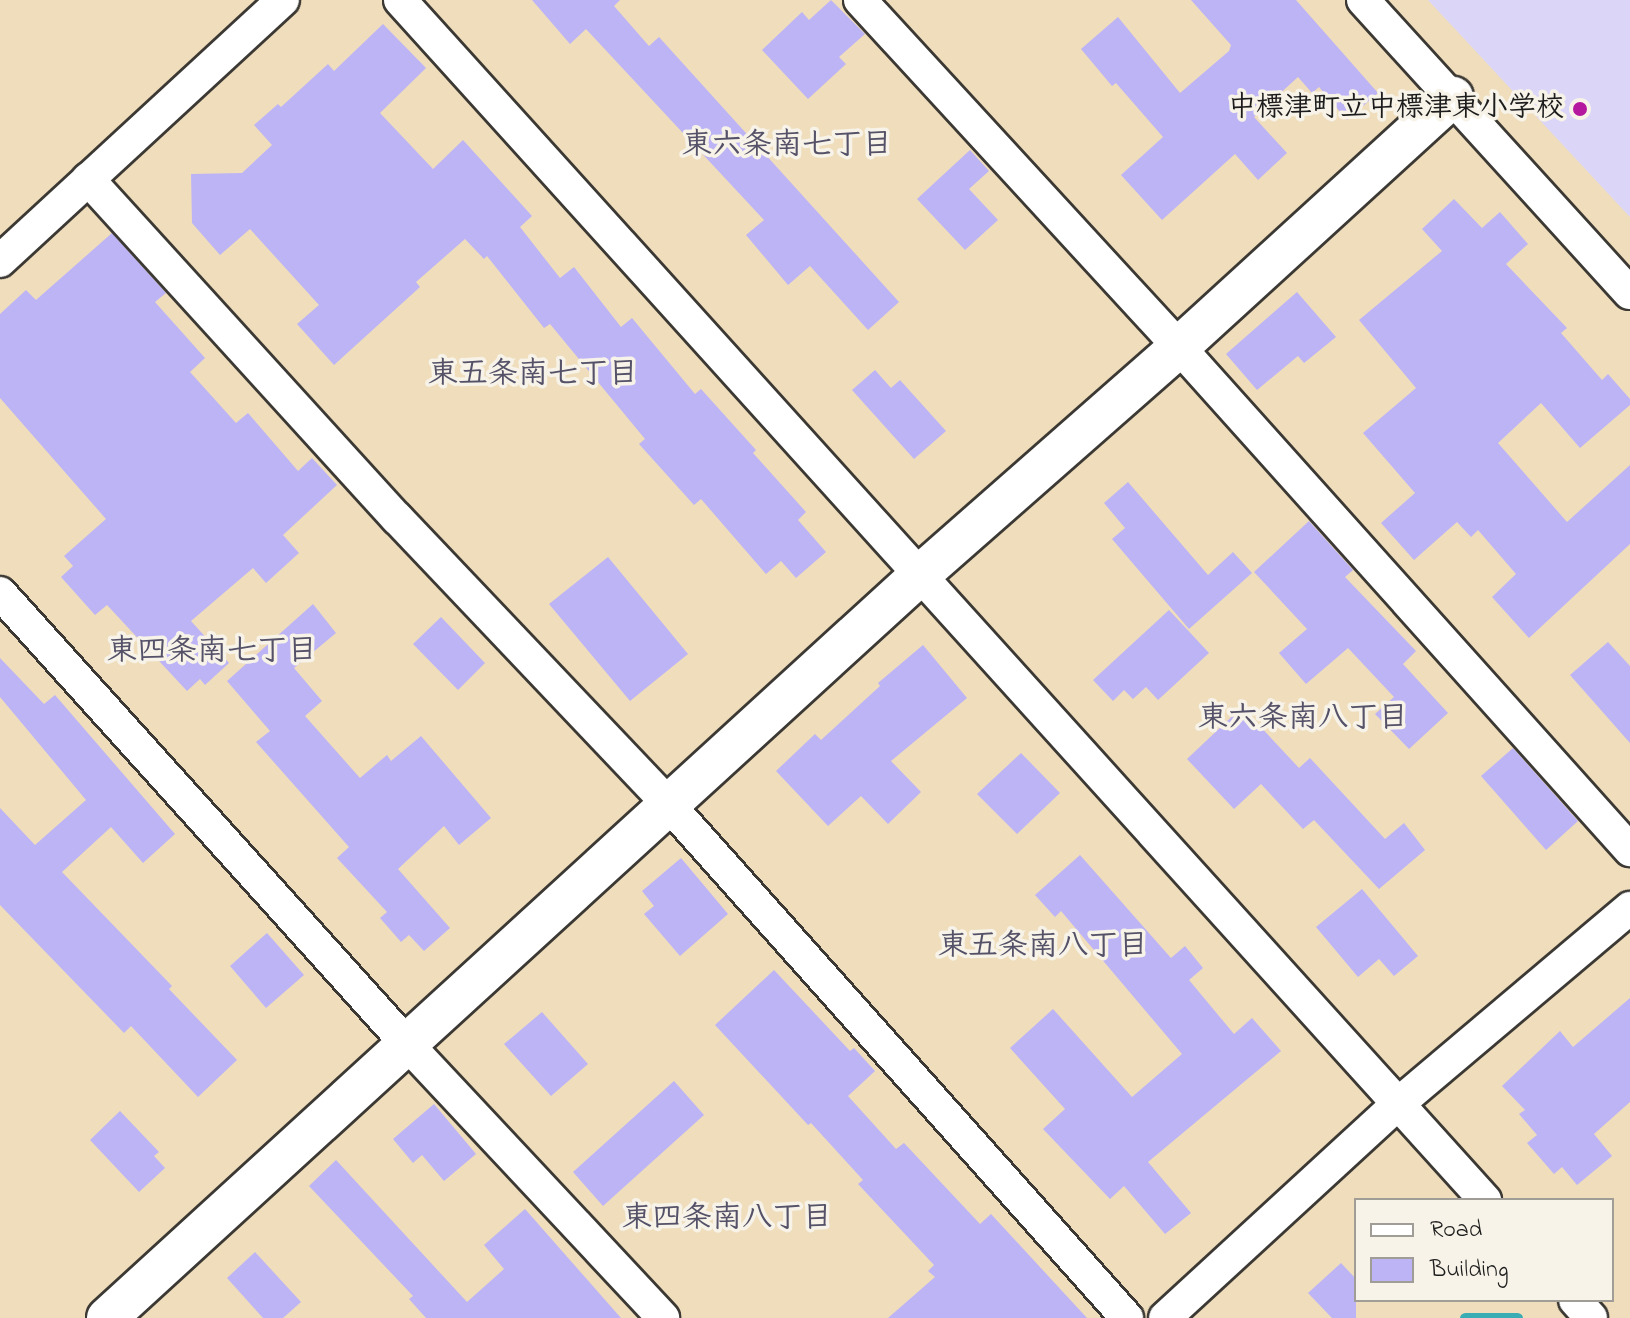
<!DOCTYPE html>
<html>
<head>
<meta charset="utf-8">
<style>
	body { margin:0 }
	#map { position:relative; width:1630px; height:1318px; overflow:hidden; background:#efddbc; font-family:"Indie Flower","Klee One",sans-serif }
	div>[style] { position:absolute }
	.built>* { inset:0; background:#dbd6f7 }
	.stream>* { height:11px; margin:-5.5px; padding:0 5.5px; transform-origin:5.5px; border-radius:5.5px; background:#3aacb3 }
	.building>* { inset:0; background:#bdb4f6 }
	.roads { filter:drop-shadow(2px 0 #3c3934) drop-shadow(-2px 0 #3c3934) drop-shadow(0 2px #3c3934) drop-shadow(0 -2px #3c3934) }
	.minor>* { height:32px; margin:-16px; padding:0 16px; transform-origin:16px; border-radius:16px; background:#fff }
	.tertiary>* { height:40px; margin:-20px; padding:0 20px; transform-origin:20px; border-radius:20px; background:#fff }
	.dots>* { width:22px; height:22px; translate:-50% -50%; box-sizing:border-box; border:4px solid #f7f3e8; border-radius:50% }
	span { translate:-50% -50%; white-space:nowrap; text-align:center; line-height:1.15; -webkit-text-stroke:7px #f7f3e8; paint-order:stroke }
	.poi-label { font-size:28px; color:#1c1c1c; font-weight:700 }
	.right { translate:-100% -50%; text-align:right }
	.neighbourhood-label { font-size:30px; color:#545168; font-weight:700 }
	.legend { position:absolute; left:1354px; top:1198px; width:260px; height:104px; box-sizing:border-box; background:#f7f3e8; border:2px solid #9f9d96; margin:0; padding:10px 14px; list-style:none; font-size:24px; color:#1c1c1c }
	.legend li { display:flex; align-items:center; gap:16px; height:40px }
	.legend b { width:40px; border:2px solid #9f9d96 }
</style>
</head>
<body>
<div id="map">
	<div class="built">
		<i style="clip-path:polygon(1428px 0,1630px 0,1630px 217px)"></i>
	</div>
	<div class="stream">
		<i style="left:1465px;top:1318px;width:52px"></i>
	</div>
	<div class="building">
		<i style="clip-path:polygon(532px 0,620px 0,614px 6px,649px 46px,659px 37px,899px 302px,868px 330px,810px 266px,788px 285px,746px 235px,764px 220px,586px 29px,570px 44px)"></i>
		<i style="clip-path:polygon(831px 0,865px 34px,839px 57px,846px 64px,808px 99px,762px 50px,802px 12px,809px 20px)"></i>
		<i style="clip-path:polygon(1191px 0,1296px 0,1378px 93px,1347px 120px,1319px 87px,1312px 93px,1298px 77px,1254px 117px,1287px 153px,1258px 180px,1235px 154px,1162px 220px,1121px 175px,1163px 137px,1116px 83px,1112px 86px,1081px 49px,1118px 17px,1180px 93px,1229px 51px,1231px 45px)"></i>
		<i style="clip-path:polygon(383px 24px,426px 68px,380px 113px,433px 169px,463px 140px,532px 216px,520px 227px,560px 278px,574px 267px,621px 327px,632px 318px,695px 394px,701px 389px,756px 450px,753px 453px,806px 512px,798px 520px,826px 552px,796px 578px,781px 561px,766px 574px,701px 499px,694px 505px,639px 444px,645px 439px,550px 324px,544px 328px,487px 256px,484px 259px,465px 239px,416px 282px,420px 287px,334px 365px,297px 324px,319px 305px,250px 229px,220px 255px,192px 223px,191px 174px,242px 173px,272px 145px,254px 125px,278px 104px,281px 107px,328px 64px,334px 71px)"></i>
		<i style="clip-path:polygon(970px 150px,989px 171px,969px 189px,998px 220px,965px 250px,917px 199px)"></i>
		<i style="clip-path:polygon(1454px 199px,1482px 228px,1500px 212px,1528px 244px,1506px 264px,1567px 328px,1561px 333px,1602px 380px,1608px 374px,1630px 399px,1630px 405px,1580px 448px,1541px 403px,1498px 443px,1567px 522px,1630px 465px,1630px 544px,1529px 638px,1492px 597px,1516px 574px,1478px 530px,1471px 537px,1457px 522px,1414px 560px,1381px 523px,1415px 493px,1363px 433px,1416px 388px,1359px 320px,1442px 251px,1422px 229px)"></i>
		<i style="clip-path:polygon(112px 233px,166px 293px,155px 302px,205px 358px,190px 372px,236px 423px,248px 413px,298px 471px,312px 458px,337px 485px,283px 535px,299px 553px,266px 583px,253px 568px,191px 621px,229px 663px,205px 685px,200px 679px,187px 691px,107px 605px,95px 615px,61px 577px,73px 566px,64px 556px,106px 519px,0 398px,0 314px,26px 290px,36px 300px)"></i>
		<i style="clip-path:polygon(1297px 292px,1336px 337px,1304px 363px,1298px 356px,1257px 390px,1226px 354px)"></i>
		<i style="clip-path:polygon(875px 370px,891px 388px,900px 380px,946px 431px,914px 459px,852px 390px)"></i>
		<i style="clip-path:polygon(1128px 482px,1208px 575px,1233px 552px,1252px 573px,1189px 629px,1112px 539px,1125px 528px,1104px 503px)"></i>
		<i style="clip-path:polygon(1309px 521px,1353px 570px,1345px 577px,1416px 651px,1403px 664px,1448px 713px,1409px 749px,1375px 714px,1394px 697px,1348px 648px,1306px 684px,1279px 653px,1307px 629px,1254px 572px)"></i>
		<i style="clip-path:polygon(608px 557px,688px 654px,630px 701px,549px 604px)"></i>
		<i style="clip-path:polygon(313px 604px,336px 633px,294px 668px,322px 701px,305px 716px,360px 778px,387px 755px,391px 761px,421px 736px,491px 818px,459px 845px,444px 826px,398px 869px,450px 928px,424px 951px,409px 935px,401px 942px,380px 918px,387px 912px,337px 858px,349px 847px,256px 742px,270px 731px,227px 681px)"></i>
		<i style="clip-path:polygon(1169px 610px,1209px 653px,1158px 700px,1146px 687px,1133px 699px,1124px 690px,1113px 701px,1093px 680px)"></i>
		<i style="clip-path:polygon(441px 617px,485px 663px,458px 690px,413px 644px)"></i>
		<i style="clip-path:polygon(1608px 642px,1630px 666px,1630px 743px,1570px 675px)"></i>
		<i style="clip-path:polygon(923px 645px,967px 698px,891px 761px,921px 792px,888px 824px,861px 796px,828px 826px,776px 771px,815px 734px,821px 740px,880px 686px,878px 683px)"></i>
		<i style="clip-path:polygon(0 658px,44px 704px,55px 695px,175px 834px,143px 863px,111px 827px,62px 872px,172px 986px,169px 989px,237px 1060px,198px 1097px,131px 1026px,124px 1033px,0 905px,0 808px,35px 845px,86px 800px,0 697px)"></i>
		<i style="clip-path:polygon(1242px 707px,1299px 768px,1310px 758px,1385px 839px,1404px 823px,1425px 850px,1379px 889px,1314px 820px,1303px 829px,1261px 784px,1234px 809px,1187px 759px)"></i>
		<i style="clip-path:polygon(1513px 748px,1578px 821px,1546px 850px,1481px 776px)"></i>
		<i style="clip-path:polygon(1021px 753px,1060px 793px,1017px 834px,977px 794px)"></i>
		<i style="clip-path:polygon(1080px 855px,1171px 958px,1185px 946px,1203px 968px,1189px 980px,1234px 1034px,1252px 1018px,1281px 1051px,1148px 1162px,1191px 1213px,1165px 1234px,1124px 1186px,1110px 1199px,1043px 1129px,1065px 1109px,1010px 1048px,1053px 1009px,1132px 1097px,1182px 1054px,1061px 911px,1055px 917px,1035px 895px)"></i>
		<i style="clip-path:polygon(681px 858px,728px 914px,680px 956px,644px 914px,654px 906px,642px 891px)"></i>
		<i style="clip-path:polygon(1362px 889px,1418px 956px,1394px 976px,1379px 959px,1358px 977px,1316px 927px)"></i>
		<i style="clip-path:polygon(267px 933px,304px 975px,266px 1008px,230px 966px)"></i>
		<i style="clip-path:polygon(774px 970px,850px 1051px,854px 1048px,875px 1071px,848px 1096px,896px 1149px,904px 1143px,980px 1224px,991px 1214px,1087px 1318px,888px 1318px,935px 1277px,928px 1271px,934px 1265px,858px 1184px,863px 1180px,811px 1123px,808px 1125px,715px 1025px)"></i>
		<i style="clip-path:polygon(1630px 998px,1630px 1102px,1594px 1134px,1612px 1156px,1577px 1185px,1562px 1167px,1554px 1174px,1527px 1143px,1537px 1135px,1519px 1114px,1525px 1110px,1502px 1086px,1560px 1031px,1573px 1047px)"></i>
		<i style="clip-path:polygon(542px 1012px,588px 1064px,551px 1096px,504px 1044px)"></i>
		<i style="clip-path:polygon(674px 1081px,704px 1115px,603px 1206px,573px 1172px)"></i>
		<i style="clip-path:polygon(434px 1104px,476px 1154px,444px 1181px,422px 1155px,413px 1163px,393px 1139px)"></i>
		<i style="clip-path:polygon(120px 1111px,159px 1152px,154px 1156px,165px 1168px,139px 1192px,90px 1140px)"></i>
		<i style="clip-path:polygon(336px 1160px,467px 1302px,504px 1269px,484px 1245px,525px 1209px,621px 1318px,426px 1318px,409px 1299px,413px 1296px,309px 1186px)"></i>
		<i style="clip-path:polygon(255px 1252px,301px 1302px,283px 1318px,263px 1318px,227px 1278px)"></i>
		<i style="clip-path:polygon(1341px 1263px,1356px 1279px,1356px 1318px,1332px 1318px,1308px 1293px)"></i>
	</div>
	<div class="roads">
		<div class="minor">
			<i style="left:400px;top:0;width:1618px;rotate:47.88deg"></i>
			<i style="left:860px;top:0;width:471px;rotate:47.4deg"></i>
			<i style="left:1179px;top:347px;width:676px;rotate:48.12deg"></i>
			<i style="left:1363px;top:0;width:396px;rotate:47.7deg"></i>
			<i style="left:88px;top:179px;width:459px;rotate:47.7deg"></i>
			<i style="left:397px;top:518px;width:395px;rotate:46.5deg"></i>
			<i style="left:669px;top:805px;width:688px;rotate:48.24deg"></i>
			<i style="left:0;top:261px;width:385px;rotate:-42.7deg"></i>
			<i style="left:0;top:593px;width:607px;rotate:47.94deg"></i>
			<i style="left:407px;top:1044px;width:375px;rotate:46.9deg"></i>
			<i style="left:1575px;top:1300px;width:24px;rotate:48deg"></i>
			<i style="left:1165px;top:1318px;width:316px;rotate:-42.6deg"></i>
			<i style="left:1398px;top:1104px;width:304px;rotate:-40.2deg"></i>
		</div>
		<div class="tertiary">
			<i style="left:107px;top:1318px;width:1104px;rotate:-42.43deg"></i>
			<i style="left:922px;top:573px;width:342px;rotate:-41.3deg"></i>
			<i style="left:1179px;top:347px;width:371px;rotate:-42.4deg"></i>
		</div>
	</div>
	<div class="dots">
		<i style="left:1580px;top:109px;background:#b5179e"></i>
	</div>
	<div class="poi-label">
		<span class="right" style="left:1564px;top:109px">中標津町立中標津東小学校</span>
	</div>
	<div class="neighbourhood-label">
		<span style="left:787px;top:146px">東六条南七丁目</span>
		<span style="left:533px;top:375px">東五条南七丁目</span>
		<span style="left:212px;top:652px">東四条南七丁目</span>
		<span style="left:1303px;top:719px">東六条南八丁目</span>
		<span style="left:1043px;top:947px">東五条南八丁目</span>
		<span style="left:727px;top:1219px">東四条南八丁目</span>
	</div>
	<ul class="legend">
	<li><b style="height:10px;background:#fff"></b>Road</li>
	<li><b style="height:22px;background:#bdb4f6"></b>Building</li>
	</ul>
</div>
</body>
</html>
